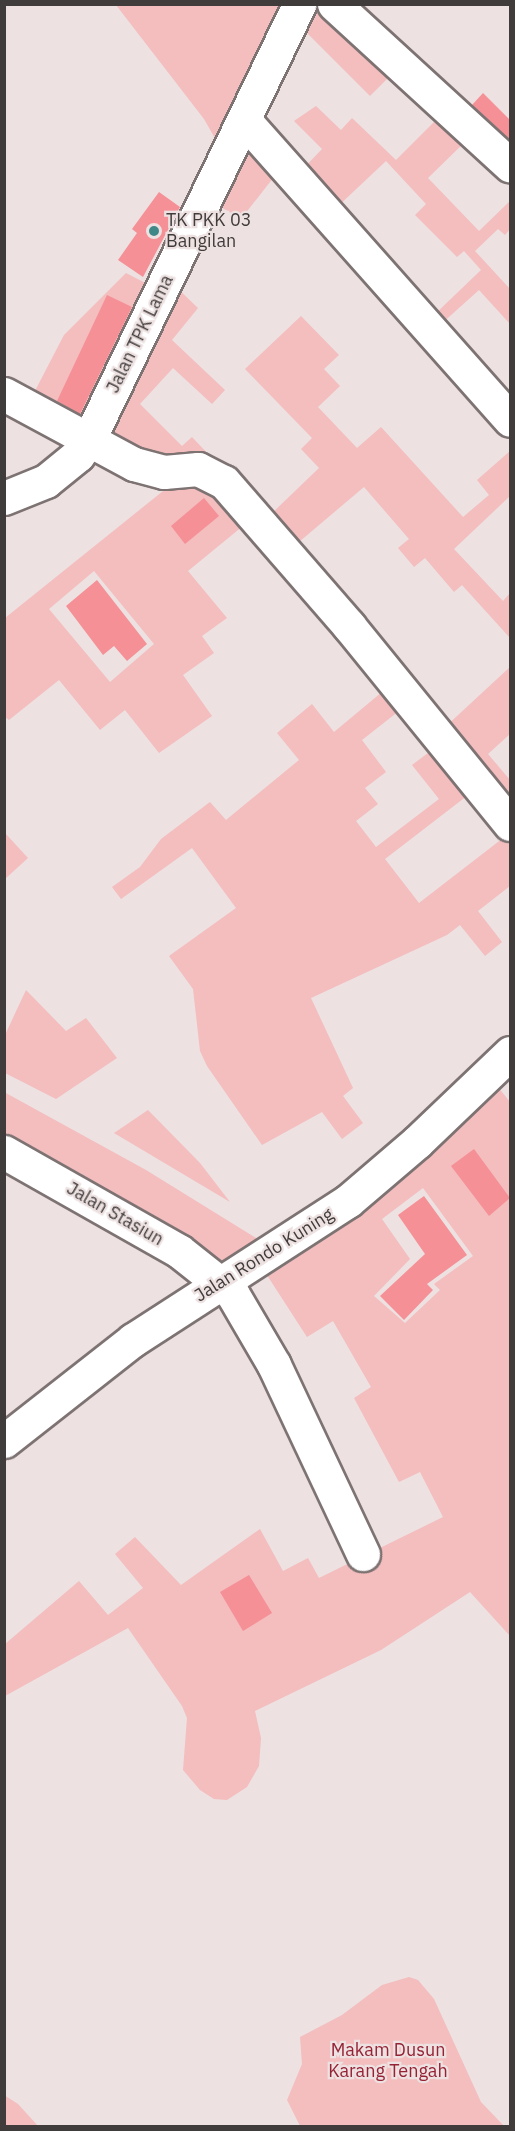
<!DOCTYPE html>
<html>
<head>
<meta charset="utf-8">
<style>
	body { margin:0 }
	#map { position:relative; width:515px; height:2131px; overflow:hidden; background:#ede1e1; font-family:"IBM Plex Sans",sans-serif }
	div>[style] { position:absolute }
	.green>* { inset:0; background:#f4bdbe }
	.building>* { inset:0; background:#f49096 }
	.roads { filter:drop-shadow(2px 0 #7e7373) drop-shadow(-2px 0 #7e7373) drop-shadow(0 2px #7e7373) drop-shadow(0 -2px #7e7373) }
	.minor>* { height:33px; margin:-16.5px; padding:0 16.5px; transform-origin:16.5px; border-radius:16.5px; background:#fff }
	.dots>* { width:16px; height:16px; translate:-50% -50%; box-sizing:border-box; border:3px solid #ede1e1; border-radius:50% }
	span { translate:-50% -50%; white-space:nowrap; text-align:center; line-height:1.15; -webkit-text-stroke:4.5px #ede1e1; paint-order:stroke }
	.poi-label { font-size:18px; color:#413c3c }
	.left { translate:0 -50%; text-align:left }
	.street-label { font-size:18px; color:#413c3c }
	.park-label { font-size:18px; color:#952235 }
	.frame { position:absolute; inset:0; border:6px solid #413c3c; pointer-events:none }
</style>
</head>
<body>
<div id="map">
	<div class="green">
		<i style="clip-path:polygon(116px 5px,286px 5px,220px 147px,204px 119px)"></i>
		<i style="clip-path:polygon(311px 5px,322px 5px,395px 71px,370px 96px,301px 27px)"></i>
		<i style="clip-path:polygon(316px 106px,341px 130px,352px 118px,396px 160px,441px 115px,468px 139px,428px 178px,479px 231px,510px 201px,510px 229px,505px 235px,498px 229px,475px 251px,510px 289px,510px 324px,479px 290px,440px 325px,433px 316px,481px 270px,464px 251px,457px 257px,415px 215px,426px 204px,386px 161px,335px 209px,301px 171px,322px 149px,294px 121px)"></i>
		<i style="clip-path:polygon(248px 139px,277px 173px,241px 219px,216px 204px)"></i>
		<i style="clip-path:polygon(126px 273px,153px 287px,88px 422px,23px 414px,64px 335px)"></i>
		<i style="clip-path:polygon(175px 286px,198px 308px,172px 340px,225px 390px,212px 404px,173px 368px,140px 404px,182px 446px,192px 437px,225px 472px,166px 460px,102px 434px)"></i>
		<i style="clip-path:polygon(301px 316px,339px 355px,324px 369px,340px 386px,318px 407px,357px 448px,381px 427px,463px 517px,489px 495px,477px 480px,510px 451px,510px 496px,454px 549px,503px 601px,510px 593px,510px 638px,462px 585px,454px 592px,425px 558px,414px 567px,398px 548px,409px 539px,364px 487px,293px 547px,267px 518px,319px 468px,301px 449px,312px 438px,245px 369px)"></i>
		<i style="clip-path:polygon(evenodd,199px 481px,249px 521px,188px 571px,227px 618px,202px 636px,214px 653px,183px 675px,212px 716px,159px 753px,125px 710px,100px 730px,59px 680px,9px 720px,5px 717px,5px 618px,173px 483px,199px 481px,94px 571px,154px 644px,110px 682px,49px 609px,94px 571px)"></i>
		<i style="clip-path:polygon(510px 667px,510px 734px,488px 754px,510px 780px,510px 811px,443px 729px)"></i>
		<i style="clip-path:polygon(388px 687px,404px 707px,362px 740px,386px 772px,365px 788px,378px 804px,356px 821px,376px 847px,439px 799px,412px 765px,436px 747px,472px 792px,385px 859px,419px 903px,507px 835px,510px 840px,510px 886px,478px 911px,502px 942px,485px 956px,460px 925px,447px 935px,311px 998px,353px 1088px,343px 1096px,363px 1123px,342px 1139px,322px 1112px,262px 1145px,207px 1066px,200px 1051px,193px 989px,169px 956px,236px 908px,192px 848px,121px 899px,112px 887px,140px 867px,161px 839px,210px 802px,226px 820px,299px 760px,277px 733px,312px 704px,334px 732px)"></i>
		<i style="clip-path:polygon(5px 833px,28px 858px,5px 879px,4px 879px)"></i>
		<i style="clip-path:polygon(26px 990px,66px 1031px,86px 1018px,117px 1058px,56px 1099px,5px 1073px,5px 1035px)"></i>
		<i style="clip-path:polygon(evenodd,494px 1082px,510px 1102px,510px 1636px,470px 1592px,381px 1650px,255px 1711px,261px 1738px,259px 1766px,247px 1787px,227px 1800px,214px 1799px,200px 1790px,183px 1770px,187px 1718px,182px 1706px,128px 1628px,5px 1696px,5px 1644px,79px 1581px,108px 1615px,143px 1588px,115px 1554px,135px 1537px,181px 1585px,260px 1529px,283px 1571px,308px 1558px,319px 1578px,443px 1517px,420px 1472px,399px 1482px,354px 1398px,371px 1387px,333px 1321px,307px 1337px,263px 1269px,494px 1082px,423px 1188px,473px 1256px,434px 1284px,440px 1290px,405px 1323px,374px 1296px,410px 1259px,382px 1219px,423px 1188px)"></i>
		<i style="clip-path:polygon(4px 1092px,146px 1170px,261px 1241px,219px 1266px,5px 1143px)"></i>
		<i style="clip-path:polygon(148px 1110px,200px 1163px,230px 1202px,114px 1133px)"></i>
		<i style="clip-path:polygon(409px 1977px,418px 1980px,434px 1999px,481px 2102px,504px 2126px,300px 2126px,287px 2100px,302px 2064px,300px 2037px,342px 2015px,382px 1985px)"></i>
		<i style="clip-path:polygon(4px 2095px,18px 2104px,38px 2126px,5px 2126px)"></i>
	</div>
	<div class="building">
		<i style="clip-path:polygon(483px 93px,510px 120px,510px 140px,472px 105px)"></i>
		<i style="clip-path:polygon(159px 192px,180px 207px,143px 277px,118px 260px,137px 233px,132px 229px)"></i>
		<i style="clip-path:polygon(107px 295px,132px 307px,80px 414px,57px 401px)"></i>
		<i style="clip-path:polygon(204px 498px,219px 516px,185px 544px,171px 526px)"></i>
		<i style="clip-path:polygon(97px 580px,147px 644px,127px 661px,114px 646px,103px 655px,66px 606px)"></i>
		<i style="clip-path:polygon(474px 1149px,510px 1198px,489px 1216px,451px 1166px)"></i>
		<i style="clip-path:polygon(424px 1196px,467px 1255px,427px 1284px,433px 1290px,404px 1320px,380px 1296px,425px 1254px,398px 1215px)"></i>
		<i style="clip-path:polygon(249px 1575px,272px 1613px,243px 1631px,220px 1592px)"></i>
	</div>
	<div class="roads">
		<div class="minor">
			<i style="left:334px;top:4px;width:239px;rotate:42.5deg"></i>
			<i style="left:244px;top:120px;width:401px;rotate:48.4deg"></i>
			<i style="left:4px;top:394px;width:148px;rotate:28.3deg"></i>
			<i style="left:134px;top:464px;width:31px;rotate:15deg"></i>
			<i style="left:164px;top:472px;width:34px;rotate:-5deg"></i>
			<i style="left:198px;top:469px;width:29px;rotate:27deg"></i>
			<i style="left:224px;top:482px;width:191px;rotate:49deg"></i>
			<i style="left:349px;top:626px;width:255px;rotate:50.9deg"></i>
			<i style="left:4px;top:498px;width:45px;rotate:-22deg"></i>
			<i style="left:46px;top:481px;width:41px;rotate:-39.1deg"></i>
			<i style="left:78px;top:455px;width:22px;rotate:-56deg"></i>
			<i style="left:90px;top:437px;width:481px;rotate:-64.2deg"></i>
			<i style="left:4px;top:1152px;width:201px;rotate:29.5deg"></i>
			<i style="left:179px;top:1251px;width:68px;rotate:38.4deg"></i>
			<i style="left:232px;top:1293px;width:83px;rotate:59.7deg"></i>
			<i style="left:274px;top:1365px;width:209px;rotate:64.8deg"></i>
			<i style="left:4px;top:1441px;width:164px;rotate:-38.1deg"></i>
			<i style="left:133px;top:1340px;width:256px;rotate:-32.9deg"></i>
			<i style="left:348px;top:1201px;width:91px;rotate:-40.5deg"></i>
			<i style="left:417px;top:1142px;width:129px;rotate:-43.7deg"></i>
		</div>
	</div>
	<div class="dots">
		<i style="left:154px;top:231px;background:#408888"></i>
	</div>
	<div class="poi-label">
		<span class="left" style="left:166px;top:231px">TK PKK 03<br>Bangilan</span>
	</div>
	<div class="street-label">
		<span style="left:140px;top:334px;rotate:-64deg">Jalan TPK Lama</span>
		<span style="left:115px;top:1214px;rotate:30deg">Jalan Stasiun</span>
		<span style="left:264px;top:1255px;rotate:-32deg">Jalan Rondo Kuning</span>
	</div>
	<div class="park-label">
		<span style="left:388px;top:2061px">Makam Dusun<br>Karang Tengah</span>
	</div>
	<div class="frame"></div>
</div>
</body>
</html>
